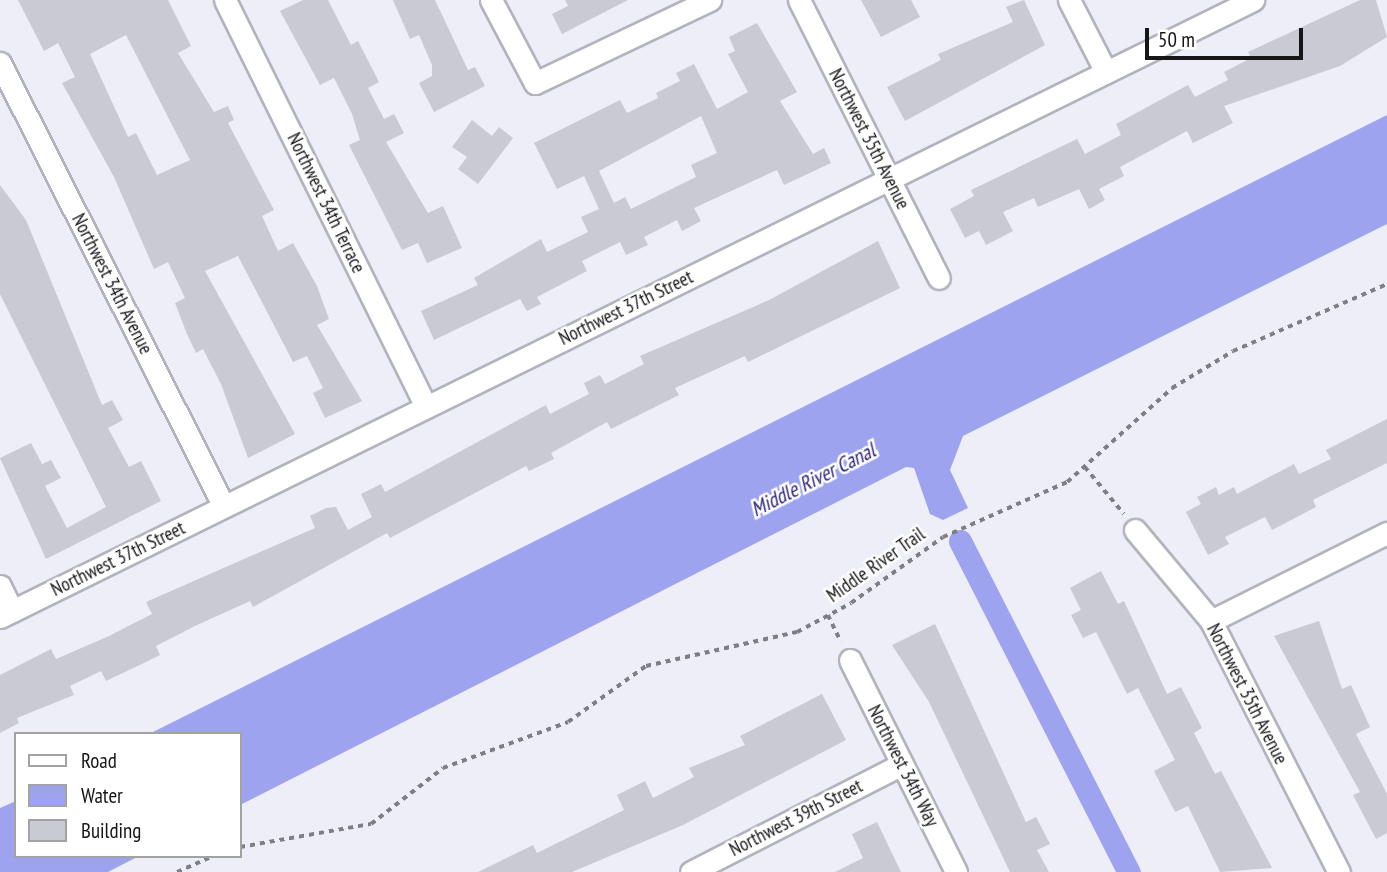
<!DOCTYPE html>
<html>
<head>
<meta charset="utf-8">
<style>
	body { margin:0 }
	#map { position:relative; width:1387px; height:872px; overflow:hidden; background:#edeef7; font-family:"PT Sans Narrow",sans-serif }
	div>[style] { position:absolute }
	.water>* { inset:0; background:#9ea3f0 }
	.canal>* { height:23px; margin:-11.5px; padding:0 11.5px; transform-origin:11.5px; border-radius:11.5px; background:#9ea3f0 }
	.building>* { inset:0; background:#c9cad3 }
	.path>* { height:3.5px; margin-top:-1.75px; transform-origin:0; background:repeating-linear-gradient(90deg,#7e7f85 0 5px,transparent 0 10px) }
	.roads { filter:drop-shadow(2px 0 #b2b3bc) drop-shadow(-2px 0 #b2b3bc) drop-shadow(0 2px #b2b3bc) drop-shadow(0 -2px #b2b3bc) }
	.street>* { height:21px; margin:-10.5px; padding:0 10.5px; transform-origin:10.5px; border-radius:10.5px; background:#fff }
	span { translate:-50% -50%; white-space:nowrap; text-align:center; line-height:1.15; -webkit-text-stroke:5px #fff; paint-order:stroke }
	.street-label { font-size:19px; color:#161619 }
	.water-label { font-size:21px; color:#2f267d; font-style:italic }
	.legend { position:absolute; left:14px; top:732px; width:228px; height:126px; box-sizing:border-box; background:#fff; border:2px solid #a2a2a3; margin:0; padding:9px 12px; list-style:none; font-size:21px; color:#161619 }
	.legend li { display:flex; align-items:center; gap:14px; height:35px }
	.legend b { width:35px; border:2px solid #a2a2a3 }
	.scale { position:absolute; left:1145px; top:28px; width:158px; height:32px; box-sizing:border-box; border:4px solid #161619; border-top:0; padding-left:9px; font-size:21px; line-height:24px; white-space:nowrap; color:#161619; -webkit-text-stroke:5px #fff; paint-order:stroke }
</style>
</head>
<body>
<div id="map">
	<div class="water">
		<i style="clip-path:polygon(1387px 115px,1387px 224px,963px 436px,950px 470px,968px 508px,943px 520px,930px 514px,914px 468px,906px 467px,240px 805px,240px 734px,149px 734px)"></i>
		<i style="clip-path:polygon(16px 801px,16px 856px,139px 856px,108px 872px,0 872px,0 808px)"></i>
	</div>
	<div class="canal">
		<i style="left:960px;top:541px;width:372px;rotate:63deg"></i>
	</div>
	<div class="building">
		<i style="clip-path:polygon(evenodd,18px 0,168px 0,191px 46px,178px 53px,214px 112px,228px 106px,234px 120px,228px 123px,274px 210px,262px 216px,278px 251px,293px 243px,317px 286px,329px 319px,317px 325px,362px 401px,325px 418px,313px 393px,323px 388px,307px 356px,293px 362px,238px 256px,205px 271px,295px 434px,248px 458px,221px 384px,203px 349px,196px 353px,187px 334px,175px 303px,185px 298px,168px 262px,154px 269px,114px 177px,62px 83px,75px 77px,58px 43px,44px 51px,18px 0,126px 35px,190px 160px,157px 175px,136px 133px,128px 137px,90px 54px,126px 35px)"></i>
		<i style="clip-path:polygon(303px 0,328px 0,351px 45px,358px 41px,379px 82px,368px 88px,384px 119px,394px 114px,404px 133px,386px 142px,428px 213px,443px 206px,462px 248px,427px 263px,418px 243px,402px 250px,349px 145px,360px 140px,352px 114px,334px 78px,320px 85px,280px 11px)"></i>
		<i style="clip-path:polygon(393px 0,435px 0,468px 70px,475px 67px,485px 86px,434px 112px,419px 83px,432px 76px,432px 65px,419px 35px,410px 39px)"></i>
		<i style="clip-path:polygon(565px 0,628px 0,562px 34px,552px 14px,568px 6px)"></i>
		<i style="clip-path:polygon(861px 0,911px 0,920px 17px,881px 37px)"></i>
		<i style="clip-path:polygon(1024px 0,1045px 45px,905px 121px,887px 87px,941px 60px,938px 54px,1013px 22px,1006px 7px)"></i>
		<i style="clip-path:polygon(1360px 0,1376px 0,1387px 37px,1340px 66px,1224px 106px,1233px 123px,1193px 143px,1187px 131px,1120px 167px,1124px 176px,1099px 189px,1105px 200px,1089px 209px,1079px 189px,1038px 207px,1034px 198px,1003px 212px,1013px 231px,986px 245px,979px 231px,965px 238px,950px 209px,974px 196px,971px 190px,1077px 139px,1085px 154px,1121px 135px,1116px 124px,1188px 85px,1195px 97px,1228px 80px,1224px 72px,1251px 58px,1248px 52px)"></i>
		<i style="clip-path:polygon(evenodd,757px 23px,797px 92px,780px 101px,813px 154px,824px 148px,831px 163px,784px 185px,777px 170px,694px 208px,701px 221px,682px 231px,677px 220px,644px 237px,648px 245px,626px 255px,620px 242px,582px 261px,587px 271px,537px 297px,541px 304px,527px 311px,520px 299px,434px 340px,421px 311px,478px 285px,474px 278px,541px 239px,547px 252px,588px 232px,581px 217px,599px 209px,584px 176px,557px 189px,534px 143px,620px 100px,627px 113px,658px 98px,656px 93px,680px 81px,676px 73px,694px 64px,717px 109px,748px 92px,728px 54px,735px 51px,729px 37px,757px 23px,701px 116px,717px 153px,691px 165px,696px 177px,631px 209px,625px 197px,614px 203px,599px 171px,701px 116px)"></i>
		<i style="clip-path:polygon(472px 120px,492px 136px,499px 127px,513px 138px,478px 184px,458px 169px,467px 157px,452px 147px)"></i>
		<i style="clip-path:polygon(0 185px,26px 220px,102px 405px,112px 400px,123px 420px,108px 428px,129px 467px,141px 461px,161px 501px,46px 559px,0 458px,31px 443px,42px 464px,51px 460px,61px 478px,45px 486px,67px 528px,106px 507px,0 294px)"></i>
		<i style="clip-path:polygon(878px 241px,900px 288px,748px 362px,745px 356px,675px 388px,679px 395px,611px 429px,607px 422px,551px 453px,554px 459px,529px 471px,526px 466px,390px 538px,387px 533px,253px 607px,250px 601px,195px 626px,156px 646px,160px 655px,146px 662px,106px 681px,101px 671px,70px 686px,74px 695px,17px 718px,19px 723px,0 733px,0 675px,51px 649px,56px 659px,109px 636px,152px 614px,146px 602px,315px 528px,310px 516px,326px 508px,336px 507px,348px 530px,372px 517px,361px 494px,381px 484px,385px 492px,546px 405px,550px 414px,589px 394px,584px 383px,600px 375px,605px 384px,644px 364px,640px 356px,769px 300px)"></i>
		<i style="clip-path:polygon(1387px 419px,1387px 463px,1313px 500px,1316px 507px,1272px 530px,1265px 517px,1225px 537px,1229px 544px,1208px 555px,1186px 512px,1201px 504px,1197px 497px,1216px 487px,1219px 495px,1234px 487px,1237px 494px,1294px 464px,1299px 474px,1331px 459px,1326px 450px)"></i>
		<i style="clip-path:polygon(1101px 571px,1118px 604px,1124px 601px,1167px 694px,1181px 687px,1202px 728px,1194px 733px,1215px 774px,1221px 771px,1272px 868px,1220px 872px,1188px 806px,1175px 812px,1154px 771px,1175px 760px,1138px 688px,1127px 694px,1096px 632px,1083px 638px,1071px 615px,1081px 610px,1070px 588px)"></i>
		<i style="clip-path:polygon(1319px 621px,1342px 689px,1351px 685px,1370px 727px,1356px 734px,1387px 794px,1387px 833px,1376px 839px,1353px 795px,1360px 792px,1274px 636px)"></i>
		<i style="clip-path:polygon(935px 624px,1026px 822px,1036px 817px,1050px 844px,1037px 850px,1049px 872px,1010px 872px,929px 702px,892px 645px)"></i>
		<i style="clip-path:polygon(822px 694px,846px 740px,683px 825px,572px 872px,478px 872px,533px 845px,537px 853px,624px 810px,617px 795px,645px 781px,653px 798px,694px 777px,689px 768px,745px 745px,740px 736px)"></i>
		<i style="clip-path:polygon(877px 822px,901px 872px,835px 872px,863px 858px,852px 834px)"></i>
	</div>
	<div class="path">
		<i style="left:1085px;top:467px;width:61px;rotate:50.3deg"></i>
		<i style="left:828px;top:615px;width:30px;rotate:64deg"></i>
		<i style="left:240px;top:847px;width:133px;rotate:-10deg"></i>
		<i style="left:371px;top:824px;width:91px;rotate:-37.9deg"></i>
		<i style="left:443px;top:768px;width:133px;rotate:-20.2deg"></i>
		<i style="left:568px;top:722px;width:96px;rotate:-35.7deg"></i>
		<i style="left:646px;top:666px;width:155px;rotate:-12.7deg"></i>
		<i style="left:797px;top:632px;width:61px;rotate:-28.2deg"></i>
		<i style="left:851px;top:603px;width:113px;rotate:-35.7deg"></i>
		<i style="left:943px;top:537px;width:136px;rotate:-23.9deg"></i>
		<i style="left:1067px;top:482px;width:141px;rotate:-41.8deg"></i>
		<i style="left:1172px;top:388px;width:71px;rotate:-31.2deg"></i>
		<i style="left:1233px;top:351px;width:168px;rotate:-23.5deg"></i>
		<i style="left:177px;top:872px;width:39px;rotate:-24deg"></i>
	</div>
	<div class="roads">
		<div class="street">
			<i style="left:225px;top:0;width:454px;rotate:63.7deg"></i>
			<i style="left:491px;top:0;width:94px;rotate:62.1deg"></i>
			<i style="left:535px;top:83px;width:194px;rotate:-25.4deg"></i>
			<i style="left:799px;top:0;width:311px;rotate:63.3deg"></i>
			<i style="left:1069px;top:0;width:81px;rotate:62.8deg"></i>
			<i style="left:0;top:63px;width:496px;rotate:63.2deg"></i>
			<i style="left:1135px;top:530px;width:119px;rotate:50.1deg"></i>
			<i style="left:1211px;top:621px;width:282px;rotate:63deg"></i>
			<i style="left:0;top:586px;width:28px;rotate:64deg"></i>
			<i style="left:0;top:617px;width:1397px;rotate:-26.22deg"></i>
			<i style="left:1211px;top:621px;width:197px;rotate:-26.6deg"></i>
			<i style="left:850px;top:660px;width:237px;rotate:63.4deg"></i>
			<i style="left:691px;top:872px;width:237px;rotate:-27.1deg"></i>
		</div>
	</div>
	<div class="street-label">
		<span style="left:869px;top:139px;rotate:63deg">Northwest 35th Avenue</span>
		<span style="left:326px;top:203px;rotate:64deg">Northwest 34th Terrace</span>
		<span style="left:112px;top:284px;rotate:63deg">Northwest 34th Avenue</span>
		<span style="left:626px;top:308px;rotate:-26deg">Northwest 37th Street</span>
		<span style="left:118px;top:559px;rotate:-26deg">Northwest 37th Street</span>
		<span style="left:876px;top:565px;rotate:-35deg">Middle River Trail</span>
		<span style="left:1247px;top:694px;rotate:63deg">Northwest 35th Avenue</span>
		<span style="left:903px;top:766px;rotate:63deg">Northwest 34th Way</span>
		<span style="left:796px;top:818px;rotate:-27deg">Northwest 39th Street</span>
	</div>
	<div class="water-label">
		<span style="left:813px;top:480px;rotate:-27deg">Middle River Canal</span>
	</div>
	<ul class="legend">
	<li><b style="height:9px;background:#fff"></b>Road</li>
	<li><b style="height:19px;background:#9ea3f0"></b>Water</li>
	<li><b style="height:19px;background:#c9cad3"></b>Building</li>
	</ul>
	<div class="scale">50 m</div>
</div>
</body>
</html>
